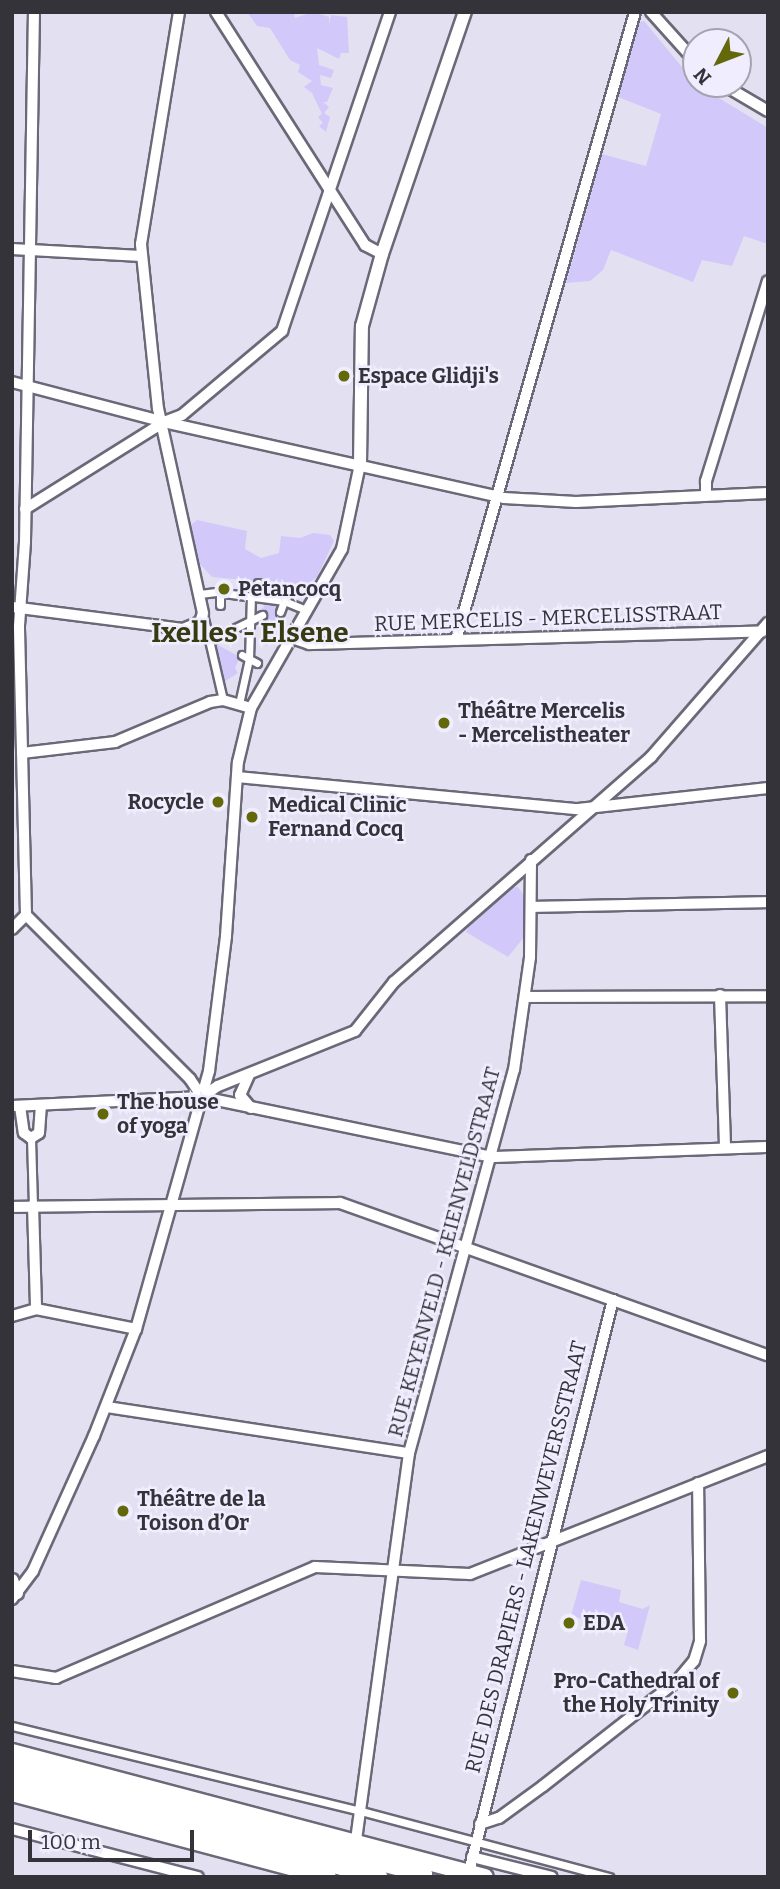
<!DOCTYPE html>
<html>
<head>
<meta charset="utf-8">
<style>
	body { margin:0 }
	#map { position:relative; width:780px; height:1889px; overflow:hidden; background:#e3e0f1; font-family:Bitter,serif }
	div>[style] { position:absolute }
	.green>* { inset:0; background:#d2c9fa }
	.trunk-tunnel>* { height:16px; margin-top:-8px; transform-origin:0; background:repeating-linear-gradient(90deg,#c0bdcc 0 16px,transparent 0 24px) }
	.roads { filter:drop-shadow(2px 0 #6b6877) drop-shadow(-2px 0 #6b6877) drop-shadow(0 2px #6b6877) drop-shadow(0 -2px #6b6877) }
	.pedestrian>* { height:7px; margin:-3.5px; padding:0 3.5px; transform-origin:3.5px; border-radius:3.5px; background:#fff }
	.minor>* { height:10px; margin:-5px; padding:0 5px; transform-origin:5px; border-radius:5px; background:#fff }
	.tertiary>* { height:12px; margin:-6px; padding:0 6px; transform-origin:6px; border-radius:6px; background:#fff }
	.primary>* { height:16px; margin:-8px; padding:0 8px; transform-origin:8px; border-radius:8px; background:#fff }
	.trunk>* { height:16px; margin:-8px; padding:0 8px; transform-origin:8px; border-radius:8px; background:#fff }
	.dots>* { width:19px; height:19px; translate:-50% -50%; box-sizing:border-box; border:4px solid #f0edff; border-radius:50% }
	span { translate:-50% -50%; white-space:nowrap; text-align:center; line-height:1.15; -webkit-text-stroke:5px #f0edff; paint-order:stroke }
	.poi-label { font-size:21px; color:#343339; font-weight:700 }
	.left { translate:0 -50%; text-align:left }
	.right { translate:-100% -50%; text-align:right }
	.street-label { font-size:21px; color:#343339 }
	.district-label { font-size:28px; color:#373b12; font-weight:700 }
	.frame { position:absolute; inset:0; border:14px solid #343339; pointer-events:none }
	.north { position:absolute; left:682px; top:28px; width:70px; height:70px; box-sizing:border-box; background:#f0edff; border:2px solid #a5a3b0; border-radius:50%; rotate:228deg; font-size:19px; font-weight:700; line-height:28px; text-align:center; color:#343339 }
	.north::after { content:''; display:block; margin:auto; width:24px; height:32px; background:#63690b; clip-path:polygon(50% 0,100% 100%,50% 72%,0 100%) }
	.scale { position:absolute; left:28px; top:1830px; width:166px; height:32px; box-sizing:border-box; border:4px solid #343339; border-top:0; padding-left:9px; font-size:21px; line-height:24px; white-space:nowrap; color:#343339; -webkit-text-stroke:5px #f0edff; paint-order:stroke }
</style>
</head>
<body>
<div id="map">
	<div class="green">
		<i style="clip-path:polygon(247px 12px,294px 12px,295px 18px,313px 12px,329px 17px,329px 24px,331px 15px,347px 17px,349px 53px,341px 53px,339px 59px,317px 48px,319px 65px,334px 70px,331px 78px,320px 75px,321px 85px,333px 88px,327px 102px,323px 102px,329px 107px,324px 113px,330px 117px,326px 132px,319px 126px,323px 123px,318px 117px,322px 114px,312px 93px,304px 87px,312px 81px,298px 72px,300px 65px,290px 60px,270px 28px,257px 26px)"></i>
		<i style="clip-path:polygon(644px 21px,696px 84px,768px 128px,768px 244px,744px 236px,732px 266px,702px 260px,693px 282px,611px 250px,603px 270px,590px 281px,566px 283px,602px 154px,646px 166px,661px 114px,618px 97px,639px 22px)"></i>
		<i style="clip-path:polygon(197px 520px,247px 531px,245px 549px,261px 558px,279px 553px,281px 536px,300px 538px,313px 533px,330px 535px,334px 541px,317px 577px,305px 586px,212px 577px,200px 564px,191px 525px)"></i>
		<i style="clip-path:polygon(266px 604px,277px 605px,283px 618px,267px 646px,261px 642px,265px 633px,261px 610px)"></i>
		<i style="clip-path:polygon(218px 645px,240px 657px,235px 668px,238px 673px,221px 684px,214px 648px)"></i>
		<i style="clip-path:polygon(518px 887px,526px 898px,525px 936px,508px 957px,466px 932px,472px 919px,508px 888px)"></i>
		<i style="clip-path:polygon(581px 1580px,621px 1590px,619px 1602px,643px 1609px,650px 1605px,638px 1650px,624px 1645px,628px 1631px,571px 1616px)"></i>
	</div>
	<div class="trunk-tunnel">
		<i style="left:431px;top:1876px;width:13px;rotate:4deg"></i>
	</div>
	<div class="roads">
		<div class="pedestrian">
			<i style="left:220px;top:592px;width:13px;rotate:90deg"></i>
			<i style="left:200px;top:594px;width:16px;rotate:-7deg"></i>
			<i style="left:216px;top:592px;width:69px;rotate:7.5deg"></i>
			<i style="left:284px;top:601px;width:24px;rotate:22deg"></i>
			<i style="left:257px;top:597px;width:14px;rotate:-86deg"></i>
			<i style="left:280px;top:612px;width:12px;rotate:-70deg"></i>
			<i style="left:203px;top:614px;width:88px;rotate:76.9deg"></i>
			<i style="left:211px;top:640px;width:57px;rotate:-26.1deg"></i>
			<i style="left:242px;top:655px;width:17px;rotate:28deg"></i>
			<i style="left:239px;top:704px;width:46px;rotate:-77.5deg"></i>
			<i style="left:249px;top:659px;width:62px;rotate:-88.2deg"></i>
			<i style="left:31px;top:1138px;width:67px;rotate:88.3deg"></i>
			<i style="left:12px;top:1726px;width:359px;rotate:13.7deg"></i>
			<i style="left:361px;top:1811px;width:257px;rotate:14.9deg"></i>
		</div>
		<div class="minor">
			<i style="left:216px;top:12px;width:277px;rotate:57.4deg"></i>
			<i style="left:365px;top:245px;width:19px;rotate:28deg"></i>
			<i style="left:651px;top:12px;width:67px;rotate:48deg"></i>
			<i style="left:722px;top:84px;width:53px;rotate:30.4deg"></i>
			<i style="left:12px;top:249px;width:129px;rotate:3.1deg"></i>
			<i style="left:12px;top:382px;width:157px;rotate:14.7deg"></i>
			<i style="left:164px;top:422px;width:348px;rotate:12.6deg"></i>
			<i style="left:504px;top:498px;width:72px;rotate:3.2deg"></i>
			<i style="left:576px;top:502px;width:192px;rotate:-2.7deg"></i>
			<i style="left:706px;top:495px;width:14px;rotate:-90deg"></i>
			<i style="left:706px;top:481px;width:209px;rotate:-72.8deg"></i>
			<i style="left:25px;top:509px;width:164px;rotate:-32deg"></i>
			<i style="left:164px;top:422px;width:19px;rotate:-21deg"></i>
			<i style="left:182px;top:415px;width:131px;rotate:-40deg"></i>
			<i style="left:282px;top:331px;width:337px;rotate:-71.3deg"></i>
			<i style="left:12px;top:607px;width:172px;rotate:7.3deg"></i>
			<i style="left:183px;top:629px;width:18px;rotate:-22deg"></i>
			<i style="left:200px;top:622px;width:9px;rotate:-72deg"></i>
			<i style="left:203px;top:613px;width:209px;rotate:-102.4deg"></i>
			<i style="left:158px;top:409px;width:166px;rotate:-95.9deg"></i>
			<i style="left:141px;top:244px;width:235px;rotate:-80.7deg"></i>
			<i style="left:289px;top:637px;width:21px;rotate:19deg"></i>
			<i style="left:309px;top:644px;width:454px;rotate:-1.6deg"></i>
			<i style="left:456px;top:640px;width:653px;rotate:-74.09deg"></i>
			<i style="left:22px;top:753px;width:94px;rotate:-6.7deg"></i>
			<i style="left:115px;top:742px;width:103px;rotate:-22.8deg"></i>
			<i style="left:210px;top:702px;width:13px;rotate:-9deg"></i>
			<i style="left:223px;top:700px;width:29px;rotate:16deg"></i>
			<i style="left:237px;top:777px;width:342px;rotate:5.4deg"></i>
			<i style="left:578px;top:809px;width:191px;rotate:-6.3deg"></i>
			<i style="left:534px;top:907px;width:234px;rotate:-1.2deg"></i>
			<i style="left:26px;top:915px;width:289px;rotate:-91.4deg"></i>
			<i style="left:19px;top:626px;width:84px;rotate:-85.9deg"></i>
			<i style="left:25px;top:542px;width:530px;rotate:-89.03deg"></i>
			<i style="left:26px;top:915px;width:232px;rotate:45deg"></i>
			<i style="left:190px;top:1079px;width:22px;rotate:56deg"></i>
			<i style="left:12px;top:929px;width:20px;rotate:-45deg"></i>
			<i style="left:720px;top:995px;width:153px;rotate:88.1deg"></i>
			<i style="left:525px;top:997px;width:243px;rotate:-0.2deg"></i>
			<i style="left:249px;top:1075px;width:22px;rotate:114deg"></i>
			<i style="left:240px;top:1095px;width:17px;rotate:50deg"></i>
			<i style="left:202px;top:1097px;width:297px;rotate:11.7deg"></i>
			<i style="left:493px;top:1157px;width:275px;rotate:-2.1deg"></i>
			<i style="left:12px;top:1106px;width:190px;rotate:-2.7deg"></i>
			<i style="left:202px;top:1097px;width:19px;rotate:-35deg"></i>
			<i style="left:218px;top:1086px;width:148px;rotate:-21.9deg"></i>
			<i style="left:355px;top:1031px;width:63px;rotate:-51.5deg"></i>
			<i style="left:394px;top:982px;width:342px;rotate:-41.2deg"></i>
			<i style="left:651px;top:757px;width:178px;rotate:-48.9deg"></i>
			<i style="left:20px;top:1106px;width:27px;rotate:82deg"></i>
			<i style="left:24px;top:1133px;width:9px;rotate:36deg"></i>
			<i style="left:31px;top:1138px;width:9px;rotate:-32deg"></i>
			<i style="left:39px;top:1133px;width:28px;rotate:-86deg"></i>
			<i style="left:33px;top:1205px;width:104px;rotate:88.3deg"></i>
			<i style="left:12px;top:1207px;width:328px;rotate:-0.7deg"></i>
			<i style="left:340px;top:1203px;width:454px;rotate:19.6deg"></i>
			<i style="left:12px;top:1316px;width:25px;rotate:-16deg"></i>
			<i style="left:36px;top:1309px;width:102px;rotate:11.3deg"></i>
			<i style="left:107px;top:1407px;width:305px;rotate:8.7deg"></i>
			<i style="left:12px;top:1599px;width:35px;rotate:-53deg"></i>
			<i style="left:33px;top:1571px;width:148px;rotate:-65.7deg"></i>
			<i style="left:94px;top:1436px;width:115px;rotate:-68.6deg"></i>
			<i style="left:136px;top:1329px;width:268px;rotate:-74.2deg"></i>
			<i style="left:209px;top:1071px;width:136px;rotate:-82.8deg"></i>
			<i style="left:226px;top:936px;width:174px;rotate:-86.1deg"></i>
			<i style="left:238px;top:762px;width:56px;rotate:-76.5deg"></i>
			<i style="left:251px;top:708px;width:183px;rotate:-60.2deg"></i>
			<i style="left:342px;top:549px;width:87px;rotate:-78deg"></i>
			<i style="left:12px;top:1671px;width:45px;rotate:9deg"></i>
			<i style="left:56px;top:1678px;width:282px;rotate:-23.2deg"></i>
			<i style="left:315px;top:1567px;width:155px;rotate:2.6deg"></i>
			<i style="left:470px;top:1574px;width:321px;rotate:-21.6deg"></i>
			<i style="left:480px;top:1824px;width:20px;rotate:-18deg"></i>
			<i style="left:499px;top:1818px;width:54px;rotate:-36deg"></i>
			<i style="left:543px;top:1786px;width:170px;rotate:-38.1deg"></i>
			<i style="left:677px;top:1681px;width:26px;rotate:-50deg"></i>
			<i style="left:694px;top:1661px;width:21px;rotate:-73deg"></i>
			<i style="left:700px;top:1641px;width:158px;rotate:-90.7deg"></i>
			<i style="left:12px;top:1829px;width:192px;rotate:14.5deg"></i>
			<i style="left:356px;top:1840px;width:391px;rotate:-82.2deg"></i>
			<i style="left:409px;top:1453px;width:397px;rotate:-74.7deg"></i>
			<i style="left:514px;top:1070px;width:114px;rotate:-81.9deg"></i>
			<i style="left:530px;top:957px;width:97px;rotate:-89.4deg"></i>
			<i style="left:472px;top:1857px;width:82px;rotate:14deg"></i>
			<i style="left:469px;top:1872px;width:590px;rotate:-75.87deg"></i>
		</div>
		<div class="tertiary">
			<i style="left:360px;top:464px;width:138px;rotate:-89.2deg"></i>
			<i style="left:362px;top:326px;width:75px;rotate:-74.5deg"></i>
			<i style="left:382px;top:254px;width:256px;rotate:-71.1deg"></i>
			<i style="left:12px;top:1580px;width:14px;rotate:69deg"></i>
		</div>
		<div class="primary">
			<i style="left:12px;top:1752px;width:489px;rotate:14.8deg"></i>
			<i style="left:12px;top:1793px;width:327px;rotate:14.9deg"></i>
		</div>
		<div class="trunk">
			<i style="left:12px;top:1767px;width:426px;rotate:14.6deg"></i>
			<i style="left:12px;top:1780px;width:380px;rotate:14.8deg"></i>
		</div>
	</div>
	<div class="dots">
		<i style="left:344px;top:376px;background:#63690b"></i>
		<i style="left:224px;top:589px;background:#63690b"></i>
		<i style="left:444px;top:723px;background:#63690b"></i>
		<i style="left:218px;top:802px;background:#63690b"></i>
		<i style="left:252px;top:817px;background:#63690b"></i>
		<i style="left:103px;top:1114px;background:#63690b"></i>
		<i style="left:123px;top:1511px;background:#63690b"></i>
		<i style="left:569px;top:1623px;background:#63690b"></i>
		<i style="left:733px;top:1693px;background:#63690b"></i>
	</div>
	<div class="poi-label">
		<span class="left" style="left:358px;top:376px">Espace Glidji's</span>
		<span class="left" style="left:238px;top:589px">Petancocq</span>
		<span class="left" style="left:458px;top:723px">Théâtre Mercelis<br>- Mercelistheater</span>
		<span class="right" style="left:204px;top:802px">Rocycle</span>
		<span class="left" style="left:268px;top:817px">Medical Clinic<br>Fernand Cocq</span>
		<span class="left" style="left:117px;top:1114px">The house<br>of yoga</span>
		<span class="left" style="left:137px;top:1511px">Théâtre de la<br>Toison d’Or</span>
		<span class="left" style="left:583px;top:1623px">EDA</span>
		<span class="right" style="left:719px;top:1693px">Pro-Cathedral of<br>the Holy Trinity</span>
	</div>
	<div class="street-label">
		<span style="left:548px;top:618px;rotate:-2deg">RUE MERCELIS - MERCELISSTRAAT</span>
		<span style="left:444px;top:1252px;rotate:-75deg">RUE KEYENVELD - KEIENVELDSTRAAT</span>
		<span style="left:526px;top:1557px;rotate:-76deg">RUE DES DRAPIERS - LAKENWEVERSSTRAAT</span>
	</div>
	<div class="district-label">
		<span style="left:250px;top:633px">Ixelles - Elsene</span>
	</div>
	<div class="frame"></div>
	<div class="north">N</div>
	<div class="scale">100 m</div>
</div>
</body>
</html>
